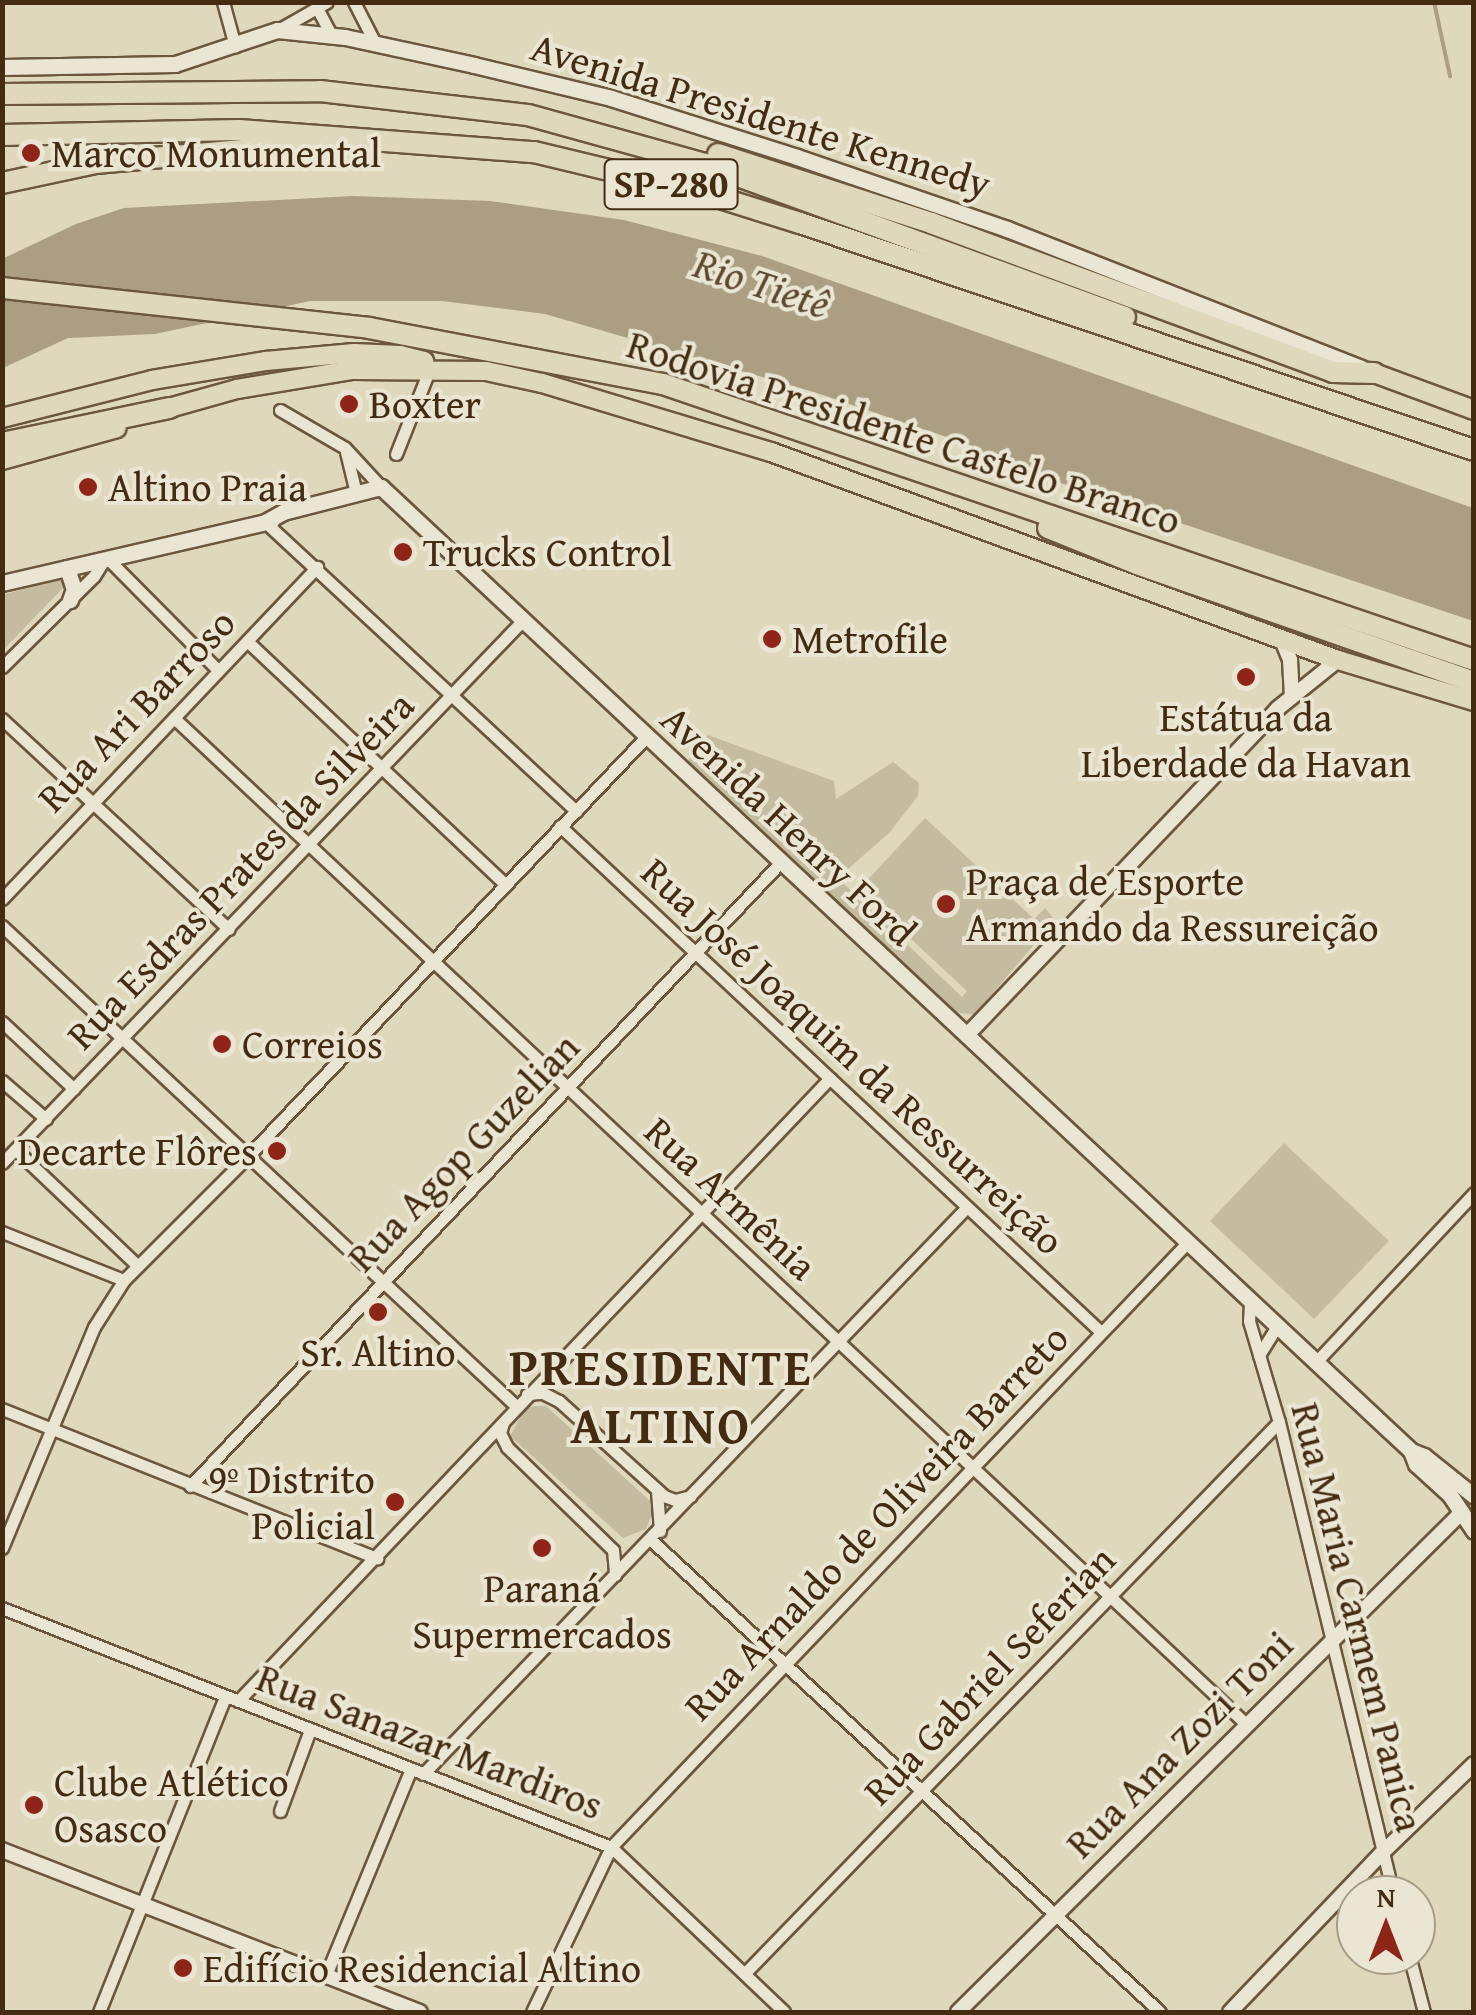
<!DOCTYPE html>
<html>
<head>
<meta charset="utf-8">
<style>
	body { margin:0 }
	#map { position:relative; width:1476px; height:2015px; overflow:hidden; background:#e0d8bd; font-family:"Gentium Book Plus",serif }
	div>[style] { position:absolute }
	.green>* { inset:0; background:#c5bba0 }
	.water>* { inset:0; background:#ab9e83 }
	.stream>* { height:4px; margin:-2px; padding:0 2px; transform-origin:2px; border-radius:2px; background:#ab9e83 }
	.roads { filter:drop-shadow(2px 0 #6b573e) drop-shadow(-2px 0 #6b573e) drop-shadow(0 2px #6b573e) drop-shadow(0 -2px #6b573e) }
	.minor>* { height:11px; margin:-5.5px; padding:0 5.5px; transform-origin:5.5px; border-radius:5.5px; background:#ebe6d4 }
	.tertiary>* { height:14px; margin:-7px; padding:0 7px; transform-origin:7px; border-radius:7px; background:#ebe6d4 }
	.secondary>* { height:15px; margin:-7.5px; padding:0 7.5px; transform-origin:7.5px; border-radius:7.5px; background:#ebe6d4 }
	.primary>* { height:18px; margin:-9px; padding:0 9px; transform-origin:9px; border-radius:9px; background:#e0d8bd }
	.trunk>* { height:18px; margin:-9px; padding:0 9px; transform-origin:9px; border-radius:9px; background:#e0d8bd }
	.motorway>* { height:20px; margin:-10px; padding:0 10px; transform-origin:10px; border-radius:10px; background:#e0d8bd }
	.dots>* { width:28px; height:28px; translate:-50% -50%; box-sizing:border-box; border:5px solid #ebe6d4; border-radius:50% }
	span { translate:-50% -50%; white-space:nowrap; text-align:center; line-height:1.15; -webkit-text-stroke:8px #ebe6d4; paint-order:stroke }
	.shield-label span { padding:2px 8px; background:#ebe6d4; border:2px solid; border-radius:8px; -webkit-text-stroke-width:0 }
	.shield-label { font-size:38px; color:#442c13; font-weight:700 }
	.street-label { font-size:40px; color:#442c13 }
	.poi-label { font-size:40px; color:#442c13 }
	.left { translate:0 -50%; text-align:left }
	.right { translate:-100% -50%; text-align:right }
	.water-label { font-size:42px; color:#5e482f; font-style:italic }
	.district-label { font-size:50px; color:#442c13; font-weight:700; letter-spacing:2.5px }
	.frame { position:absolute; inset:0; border:5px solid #442c13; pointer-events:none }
	.north { position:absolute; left:1336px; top:1875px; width:100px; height:100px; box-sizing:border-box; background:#ebe6d4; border:2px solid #a89c87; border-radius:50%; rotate:0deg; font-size:28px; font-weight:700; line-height:40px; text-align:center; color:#442c13 }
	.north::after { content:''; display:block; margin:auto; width:35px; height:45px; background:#8f2418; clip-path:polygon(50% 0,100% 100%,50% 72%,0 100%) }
</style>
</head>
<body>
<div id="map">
	<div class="green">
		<i style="clip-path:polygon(65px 577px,65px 586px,3px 650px,3px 595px)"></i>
		<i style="clip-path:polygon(708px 735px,834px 781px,836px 799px,893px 762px,919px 783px,918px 796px,890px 832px,838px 878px,962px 997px,967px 991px,858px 890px,925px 818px,1034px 919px,1045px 908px,1055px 920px,974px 1015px,955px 1012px,686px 763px)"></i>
		<i style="clip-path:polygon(1284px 1143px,1389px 1241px,1314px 1319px,1210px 1221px)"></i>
		<i style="clip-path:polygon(535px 1406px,546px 1406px,650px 1501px,652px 1514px,646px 1529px,623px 1538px,510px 1436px,525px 1409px)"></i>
	</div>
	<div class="water">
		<i style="clip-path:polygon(353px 196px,490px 201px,624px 220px,762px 256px,1473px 508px,1473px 621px,983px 457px,970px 445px,814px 392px,545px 314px,442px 301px,310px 301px,155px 334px,68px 338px,3px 368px,2px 259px,76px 224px,124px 208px)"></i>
	</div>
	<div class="stream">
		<i style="left:1434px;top:2px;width:76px;rotate:77.8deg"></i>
	</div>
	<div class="roads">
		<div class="minor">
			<i style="left:223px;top:2px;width:46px;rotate:74.7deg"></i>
			<i style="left:354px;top:2px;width:46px;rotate:62.9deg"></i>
			<i style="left:317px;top:8px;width:30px;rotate:62deg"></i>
			<i style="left:278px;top:30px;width:56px;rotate:-29.7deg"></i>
			<i style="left:280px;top:410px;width:75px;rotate:30.3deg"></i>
			<i style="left:345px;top:448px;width:53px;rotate:47.3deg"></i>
			<i style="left:346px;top:452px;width:42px;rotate:76.3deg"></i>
			<i style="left:396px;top:454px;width:92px;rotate:-68.4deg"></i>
			<i style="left:265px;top:522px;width:425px;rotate:42.9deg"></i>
			<i style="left:108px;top:559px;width:156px;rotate:45.3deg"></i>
			<i style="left:247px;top:641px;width:354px;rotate:43.3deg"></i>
			<i style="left:2px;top:667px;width:129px;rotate:-44.7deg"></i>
			<i style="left:94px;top:576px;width:19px;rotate:-58deg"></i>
			<i style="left:174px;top:718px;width:1470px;rotate:43.18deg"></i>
			<i style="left:2px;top:719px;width:309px;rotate:42.8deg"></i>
			<i style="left:560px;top:826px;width:741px;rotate:43.09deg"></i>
			<i style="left:2px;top:899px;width:458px;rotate:-46.5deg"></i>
			<i style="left:2px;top:926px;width:703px;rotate:43.04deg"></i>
			<i style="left:2px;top:1022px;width:98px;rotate:42.9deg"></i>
			<i style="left:2px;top:1081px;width:58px;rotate:40.8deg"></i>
			<i style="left:16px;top:1150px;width:168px;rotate:43.6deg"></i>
			<i style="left:2px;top:1163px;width:753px;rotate:-46.18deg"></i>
			<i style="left:2px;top:1232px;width:131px;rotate:21.5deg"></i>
			<i style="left:1250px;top:1303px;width:18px;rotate:93deg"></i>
			<i style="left:1249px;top:1321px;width:105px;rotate:73.5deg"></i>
			<i style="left:1279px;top:1422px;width:487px;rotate:76.4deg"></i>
			<i style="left:1259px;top:1355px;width:32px;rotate:-58deg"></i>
			<i style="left:1315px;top:1363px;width:233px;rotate:-46.9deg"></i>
			<i style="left:527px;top:1394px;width:16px;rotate:-4deg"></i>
			<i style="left:543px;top:1393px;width:18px;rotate:27deg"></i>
			<i style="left:559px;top:1401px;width:142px;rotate:42.1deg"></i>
			<i style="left:664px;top:1496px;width:12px;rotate:20deg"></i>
			<i style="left:675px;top:1500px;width:16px;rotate:-14deg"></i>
			<i style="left:2px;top:1409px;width:404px;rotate:21.7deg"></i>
			<i style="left:503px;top:1423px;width:10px;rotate:107deg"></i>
			<i style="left:500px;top:1433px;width:16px;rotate:63deg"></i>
			<i style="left:507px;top:1447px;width:148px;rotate:44.2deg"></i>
			<i style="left:613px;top:1550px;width:25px;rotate:85deg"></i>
			<i style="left:190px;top:1486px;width:859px;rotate:-46.56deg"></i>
			<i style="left:657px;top:1491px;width:40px;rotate:85.7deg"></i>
			<i style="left:651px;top:1540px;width:694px;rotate:42.84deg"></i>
			<i style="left:2px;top:1548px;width:239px;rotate:-67.4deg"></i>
			<i style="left:94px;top:1327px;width:56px;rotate:-57.4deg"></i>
			<i style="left:124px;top:1280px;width:175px;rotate:-45deg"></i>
			<i style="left:248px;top:1156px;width:579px;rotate:-46.47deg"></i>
			<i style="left:2px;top:1608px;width:654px;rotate:21.43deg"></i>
			<i style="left:611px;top:1847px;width:239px;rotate:43.6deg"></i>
			<i style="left:238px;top:1701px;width:859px;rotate:-46.46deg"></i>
			<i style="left:423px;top:1774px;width:783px;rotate:-46.19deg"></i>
			<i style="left:280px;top:1811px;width:86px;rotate:-69.7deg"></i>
			<i style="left:1409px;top:1955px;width:59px;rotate:75.3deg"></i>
			<i style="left:745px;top:1973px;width:767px;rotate:-45.9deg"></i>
			<i style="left:326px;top:1975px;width:223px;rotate:-67.6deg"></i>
			<i style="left:99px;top:2012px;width:339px;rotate:-68.2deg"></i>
			<i style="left:532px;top:2012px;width:183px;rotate:-64.4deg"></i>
			<i style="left:611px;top:1847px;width:836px;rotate:-46.36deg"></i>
		</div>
		<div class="tertiary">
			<i style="left:1282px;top:640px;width:22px;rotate:68deg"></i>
			<i style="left:1290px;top:660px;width:35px;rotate:87deg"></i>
			<i style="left:967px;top:1035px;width:450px;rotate:-46.4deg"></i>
			<i style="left:1277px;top:709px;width:78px;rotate:-38.8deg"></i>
			<i style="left:2px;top:1850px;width:448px;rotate:21.2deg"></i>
			<i style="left:958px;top:2012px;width:710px;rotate:-44.77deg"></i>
			<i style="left:1230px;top:2012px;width:220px;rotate:-46.3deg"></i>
			<i style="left:1382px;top:1853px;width:128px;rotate:-44.1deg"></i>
		</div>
		<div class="secondary">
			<i style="left:2px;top:67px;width:173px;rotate:-1deg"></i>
			<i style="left:175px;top:64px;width:108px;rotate:-18.4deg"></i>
			<i style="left:277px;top:30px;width:68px;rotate:5.9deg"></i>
			<i style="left:345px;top:37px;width:132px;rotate:12.2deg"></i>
			<i style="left:474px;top:65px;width:141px;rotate:13.5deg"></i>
			<i style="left:611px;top:98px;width:195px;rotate:17.6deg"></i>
			<i style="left:797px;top:157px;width:222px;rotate:18.9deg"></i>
			<i style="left:1007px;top:229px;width:380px;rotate:21.4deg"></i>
			<i style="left:265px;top:522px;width:21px;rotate:-29deg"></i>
			<i style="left:283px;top:512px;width:101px;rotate:-14.3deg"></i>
			<i style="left:381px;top:487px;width:1411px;rotate:43.1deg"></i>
			<i style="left:67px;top:568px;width:22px;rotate:72deg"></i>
			<i style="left:74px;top:589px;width:12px;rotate:110deg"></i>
			<i style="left:2px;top:583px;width:276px;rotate:-13deg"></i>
			<i style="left:1474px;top:1496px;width:64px;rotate:-141.3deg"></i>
			<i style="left:1424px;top:1456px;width:14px;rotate:-159deg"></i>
			<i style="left:1411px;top:1451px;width:14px;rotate:69deg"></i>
			<i style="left:1416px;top:1464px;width:46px;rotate:42.4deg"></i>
			<i style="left:1450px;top:1495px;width:43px;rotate:56.3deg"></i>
		</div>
		<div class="primary">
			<i style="left:2px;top:460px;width:119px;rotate:-15.5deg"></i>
		</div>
		<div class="trunk">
			<i style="left:1374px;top:373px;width:107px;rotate:20.3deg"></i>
			<i style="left:169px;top:408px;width:71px;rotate:-15.6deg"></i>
			<i style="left:237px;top:389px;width:117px;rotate:-9.4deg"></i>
			<i style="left:352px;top:370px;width:134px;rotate:0.4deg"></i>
			<i style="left:486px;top:371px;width:57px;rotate:12.1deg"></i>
			<i style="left:542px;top:383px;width:239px;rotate:16.8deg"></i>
			<i style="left:771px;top:452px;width:604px;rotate:20.15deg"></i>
			<i style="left:1338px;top:660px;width:142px;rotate:16.8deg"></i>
			<i style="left:2px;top:418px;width:155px;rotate:-14.2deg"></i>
			<i style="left:152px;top:380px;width:116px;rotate:-9.5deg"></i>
			<i style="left:266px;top:361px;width:88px;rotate:-5.2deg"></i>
			<i style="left:354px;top:353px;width:46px;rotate:2.5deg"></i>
			<i style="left:400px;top:355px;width:25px;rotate:14deg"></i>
		</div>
		<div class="motorway">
			<i style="left:2px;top:94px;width:318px;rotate:-0.5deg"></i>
			<i style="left:320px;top:91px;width:209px;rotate:6.6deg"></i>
			<i style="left:528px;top:115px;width:184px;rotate:15.5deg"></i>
			<i style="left:705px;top:164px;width:447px;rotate:20deg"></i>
			<i style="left:2px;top:135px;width:237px;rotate:-1.2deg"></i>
			<i style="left:239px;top:130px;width:296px;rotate:4.3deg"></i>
			<i style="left:534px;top:152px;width:172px;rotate:13.5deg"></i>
			<i style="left:701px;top:192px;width:104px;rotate:17.4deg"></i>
			<i style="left:800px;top:223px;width:711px;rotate:18.61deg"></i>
			<i style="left:718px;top:154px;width:224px;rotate:17.9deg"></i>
			<i style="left:931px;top:223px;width:429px;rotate:20.3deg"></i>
			<i style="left:1333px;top:372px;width:41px;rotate:1.4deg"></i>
			<i style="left:2px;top:183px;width:96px;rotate:-12deg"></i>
			<i style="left:96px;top:163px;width:215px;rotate:-5.1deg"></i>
			<i style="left:2px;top:288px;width:369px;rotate:6.2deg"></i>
			<i style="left:369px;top:328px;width:299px;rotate:10.8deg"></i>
			<i style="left:663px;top:384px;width:857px;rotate:18.79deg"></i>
			<i style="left:2px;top:443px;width:171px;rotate:-11.8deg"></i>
			<i style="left:1048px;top:528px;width:96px;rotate:22deg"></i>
			<i style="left:1137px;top:564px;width:357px;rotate:19.3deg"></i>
		</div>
	</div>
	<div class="dots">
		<i style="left:31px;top:153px;background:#8f2418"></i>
		<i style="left:349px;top:404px;background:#8f2418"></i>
		<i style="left:88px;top:487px;background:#8f2418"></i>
		<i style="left:403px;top:552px;background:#8f2418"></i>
		<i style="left:772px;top:639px;background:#8f2418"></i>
		<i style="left:1246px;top:677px;background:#8f2418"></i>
		<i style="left:946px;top:904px;background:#8f2418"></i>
		<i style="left:222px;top:1044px;background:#8f2418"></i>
		<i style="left:277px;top:1151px;background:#8f2418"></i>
		<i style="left:378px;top:1312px;background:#8f2418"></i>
		<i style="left:395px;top:1502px;background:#8f2418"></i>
		<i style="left:542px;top:1548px;background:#8f2418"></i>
		<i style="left:34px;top:1805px;background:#8f2418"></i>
		<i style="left:183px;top:1968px;background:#8f2418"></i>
	</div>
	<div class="shield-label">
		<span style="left:671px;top:184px">SP-280</span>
	</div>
	<div class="street-label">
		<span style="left:761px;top:115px;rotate:17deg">Avenida Presidente Kennedy</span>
		<span style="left:904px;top:432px;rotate:18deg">Rodovia Presidente Castelo Branco</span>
		<span style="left:136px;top:710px;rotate:-46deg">Rua Ari Barroso</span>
		<span style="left:789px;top:825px;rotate:43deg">Avenida Henry Ford</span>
		<span style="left:240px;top:870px;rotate:-46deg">Rua Esdras Prates da Silveira</span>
		<span style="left:853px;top:1056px;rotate:43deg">Rua José Joaquim da Ressurreição</span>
		<span style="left:463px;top:1152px;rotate:-46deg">Rua Agop Guzelian</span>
		<span style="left:731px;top:1198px;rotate:43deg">Rua Armênia</span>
		<span style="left:876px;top:1522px;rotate:-46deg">Rua Arnaldo de Oliveira Barreto</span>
		<span style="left:1358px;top:1617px;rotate:76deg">Rua Maria Carmem Panica</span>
		<span style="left:989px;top:1675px;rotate:-46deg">Rua Gabriel Seferian</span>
		<span style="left:430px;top:1741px;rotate:21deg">Rua Sanazar Mardiros</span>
		<span style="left:1179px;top:1744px;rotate:-45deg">Rua Ana Zozi Toni</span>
	</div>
	<div class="poi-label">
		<span class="left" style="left:51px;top:153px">Marco Monumental</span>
		<span class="left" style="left:369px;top:404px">Boxter</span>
		<span class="left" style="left:108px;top:487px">Altino Praia</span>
		<span class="left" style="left:423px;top:552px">Trucks Control</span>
		<span class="left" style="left:792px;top:639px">Metrofile</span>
		<span style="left:1246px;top:740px">Estátua da<br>Liberdade da Havan</span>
		<span class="left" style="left:966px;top:904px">Praça de Esporte<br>Armando da Ressureição</span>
		<span class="left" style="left:242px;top:1044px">Correios</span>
		<span class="right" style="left:257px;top:1151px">Decarte Flôres</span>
		<span style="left:378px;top:1352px">Sr. Altino</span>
		<span class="right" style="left:375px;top:1502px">9º Distrito<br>Policial</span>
		<span style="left:542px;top:1611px">Paraná<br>Supermercados</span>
		<span class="left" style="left:54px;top:1805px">Clube Atlético<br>Osasco</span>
		<span class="left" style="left:203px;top:1968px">Edifício Residencial Altino</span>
	</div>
	<div class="water-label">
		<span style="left:762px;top:283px;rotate:18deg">Rio Tietê</span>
	</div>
	<div class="district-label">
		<span style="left:661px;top:1395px">PRESIDENTE<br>ALTINO</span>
	</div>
	<div class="frame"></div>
	<div class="north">N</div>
</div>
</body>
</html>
